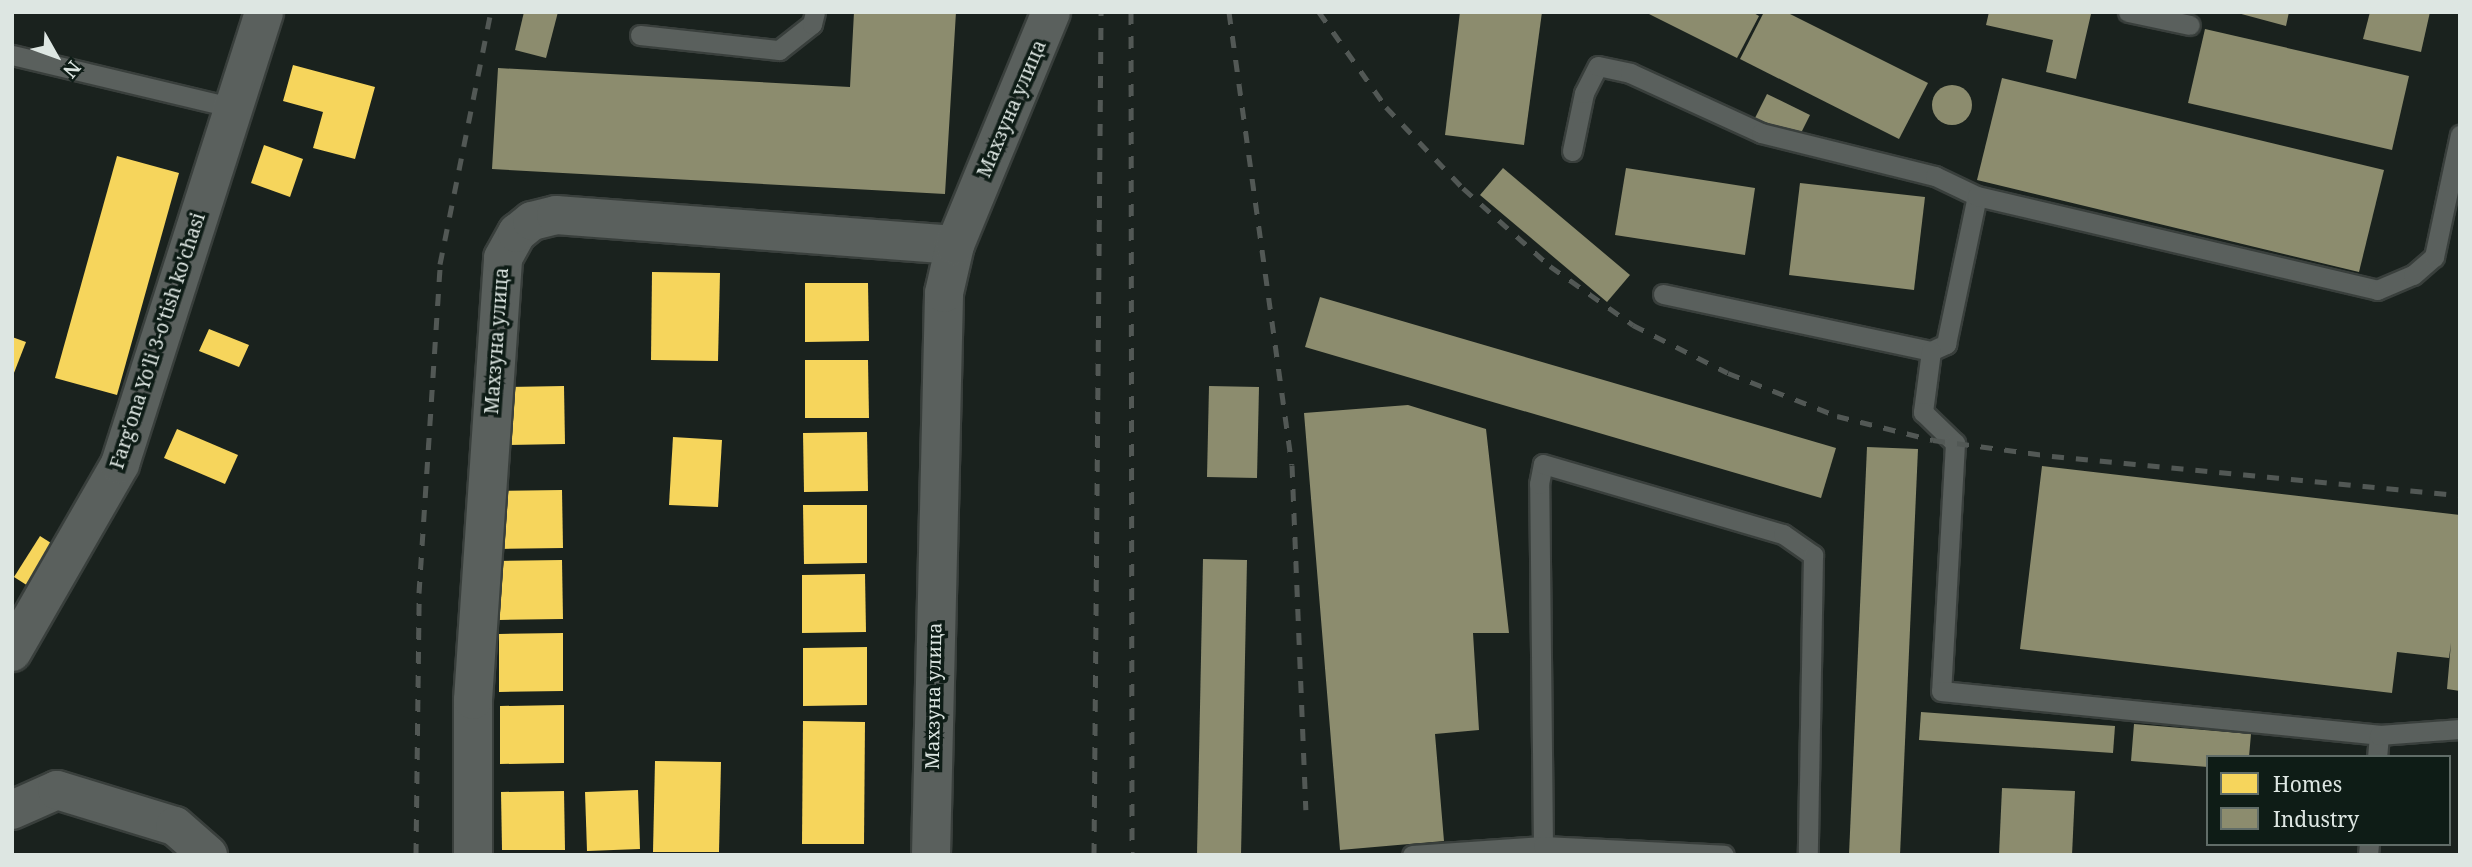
<!DOCTYPE html>
<html>
<head>
<meta charset="utf-8">
<style>
	body { margin:0 }
	#map { position:relative; width:2472px; height:867px; overflow:hidden; background:#1a221e; font-family:"Noto Serif",serif }
	div>[style] { position:absolute }
	.homes>* { inset:0; background:#f6d55c }
	.industry>* { inset:0; background:#8c8c6e }
	.round { border-radius:50% }
	.roads { filter:drop-shadow(2px 0 #393f3c) drop-shadow(-2px 0 #393f3c) drop-shadow(0 2px #393f3c) drop-shadow(0 -2px #393f3c) }
	.lane>* { height:19px; margin:-9.5px; padding:0 9.5px; transform-origin:9.5px; border-radius:9.5px; background:#5a605d }
	.street>* { height:38px; margin:-19px; padding:0 19px; transform-origin:19px; border-radius:19px; background:#5a605d }
	.rail>* { height:5px; margin-top:-2.5px; transform-origin:0; background:repeating-linear-gradient(90deg,#525855 0 12px,transparent 0 24px) }
	span { translate:-50% -50%; white-space:nowrap; text-align:center; line-height:1.15; -webkit-text-stroke:7px #0e1c16; paint-order:stroke }
	.street-label { font-size:19px; color:#dde6e2 }
	.frame { position:absolute; inset:0; border:14px solid #dde6e2; pointer-events:none }
	.legend { position:absolute; left:2206px; top:755px; width:245px; height:91px; box-sizing:border-box; background:#0e1c16; border:2px solid #616d68; margin:0; padding:9px 12px; list-style:none; font-size:21px; color:#dde6e2 }
	.legend li { display:flex; align-items:center; gap:14px; height:35px }
	.legend b { width:35px; border:2px solid #616d68 }
	.north { position:absolute; left:21px; top:21px; width:70px; height:70px; -webkit-text-stroke:5px #0e1c16; paint-order:stroke; rotate:130deg; font-size:19px; font-weight:700; line-height:28px; text-align:center; color:#dde6e2 }
	.north::after { content:''; display:block; margin:auto; width:24px; height:32px; background:#dde6e2; clip-path:polygon(50% 0,100% 100%,50% 72%,0 100%) }
</style>
</head>
<body>
<div id="map">
	<div class="homes">
		<i style="clip-path:polygon(293px 65px,375px 87px,355px 159px,313px 148px,323px 112px,283px 101px)"></i>
		<i style="clip-path:polygon(264px 145px,303px 159px,290px 197px,251px 183px)"></i>
		<i style="clip-path:polygon(117px 156px,179px 173px,117px 395px,55px 378px)"></i>
		<i style="clip-path:polygon(652px 272px,720px 273px,718px 361px,651px 360px)"></i>
		<i style="clip-path:polygon(805px 283px,868px 283px,869px 341px,805px 342px)"></i>
		<i style="clip-path:polygon(209px 329px,249px 345px,239px 367px,199px 351px)"></i>
		<i style="clip-path:polygon(12px 337px,26px 342px,12px 378px)"></i>
		<i style="clip-path:polygon(805px 360px,868px 360px,869px 418px,805px 418px)"></i>
		<i style="clip-path:polygon(564px 386px,565px 444px,501px 445px,501px 387px)"></i>
		<i style="clip-path:polygon(177px 429px,238px 455px,225px 484px,164px 458px)"></i>
		<i style="clip-path:polygon(867px 432px,868px 491px,804px 492px,803px 433px)"></i>
		<i style="clip-path:polygon(673px 437px,722px 440px,718px 507px,669px 505px)"></i>
		<i style="clip-path:polygon(562px 490px,563px 548px,499px 549px,499px 491px)"></i>
		<i style="clip-path:polygon(803px 505px,867px 505px,867px 563px,804px 564px)"></i>
		<i style="clip-path:polygon(40px 536px,62px 550px,36px 591px,14px 577px)"></i>
		<i style="clip-path:polygon(562px 560px,563px 619px,499px 620px,498px 561px)"></i>
		<i style="clip-path:polygon(865px 574px,866px 632px,802px 633px,802px 575px)"></i>
		<i style="clip-path:polygon(563px 633px,563px 691px,499px 692px,499px 634px)"></i>
		<i style="clip-path:polygon(867px 647px,867px 705px,803px 706px,803px 648px)"></i>
		<i style="clip-path:polygon(564px 705px,564px 763px,500px 764px,500px 706px)"></i>
		<i style="clip-path:polygon(803px 721px,865px 722px,864px 844px,802px 844px)"></i>
		<i style="clip-path:polygon(655px 761px,721px 762px,719px 852px,653px 852px)"></i>
		<i style="clip-path:polygon(638px 790px,640px 849px,587px 851px,585px 792px)"></i>
		<i style="clip-path:polygon(564px 791px,565px 850px,502px 850px,501px 792px)"></i>
	</div>
	<div class="industry">
		<i style="clip-path:polygon(524px 12px,558px 12px,546px 58px,515px 50px)"></i>
		<i style="clip-path:polygon(854px 12px,956px 12px,945px 194px,492px 169px,498px 68px,850px 87px)"></i>
		<i style="clip-path:polygon(1460px 12px,1542px 12px,1524px 145px,1445px 135px)"></i>
		<i style="clip-path:polygon(1645px 12px,1752px 12px,1759px 16px,1737px 58px)"></i>
		<i style="clip-path:polygon(1764px 12px,1786px 12px,1928px 83px,1899px 139px,1740px 59px)"></i>
		<i style="clip-path:polygon(1989px 12px,2091px 14px,2076px 79px,2046px 72px,2053px 40px,1986px 25px)"></i>
		<i style="clip-path:polygon(2234px 12px,2289px 12px,2286px 26px)"></i>
		<i style="clip-path:polygon(2370px 12px,2430px 12px,2421px 52px,2363px 39px)"></i>
		<i style="clip-path:polygon(2205px 29px,2409px 76px,2392px 150px,2188px 103px)"></i>
		<i style="clip-path:polygon(2002px 78px,2384px 170px,2359px 272px,1977px 180px)"></i>
		<i class="round" style="left:1932px;top:85px;width:40px;height:40px"></i>
		<i style="clip-path:polygon(1767px 94px,1810px 115px,1798px 139px,1755px 118px)"></i>
		<i style="clip-path:polygon(1503px 168px,1630px 275px,1607px 302px,1480px 195px)"></i>
		<i style="clip-path:polygon(1626px 168px,1755px 188px,1745px 255px,1615px 235px)"></i>
		<i style="clip-path:polygon(1800px 183px,1925px 197px,1914px 290px,1789px 275px)"></i>
		<i style="clip-path:polygon(1320px 297px,1836px 448px,1821px 498px,1305px 347px)"></i>
		<i style="clip-path:polygon(1209px 386px,1259px 387px,1257px 478px,1207px 477px)"></i>
		<i style="clip-path:polygon(1408px 405px,1486px 429px,1509px 633px,1473px 633px,1479px 730px,1435px 734px,1444px 841px,1340px 850px,1304px 413px)"></i>
		<i style="clip-path:polygon(1867px 447px,1918px 449px,1900px 855px,1849px 855px)"></i>
		<i style="clip-path:polygon(2042px 466px,2460px 515px,2460px 691px,2447px 689px,2451px 643px,2449px 658px,2397px 652px,2392px 693px,2020px 649px)"></i>
		<i style="clip-path:polygon(1203px 559px,1247px 560px,1241px 855px,1197px 855px)"></i>
		<i style="clip-path:polygon(1921px 712px,2115px 726px,2113px 753px,1919px 740px)"></i>
		<i style="clip-path:polygon(2134px 724px,2251px 734px,2249px 757px,2208px 757px,2208px 767px,2131px 761px)"></i>
		<i style="clip-path:polygon(2002px 788px,2075px 791px,2072px 855px,1999px 855px)"></i>
	</div>
	<div class="roads">
		<div class="lane">
			<i style="left:2128px;top:12px;width:63px;rotate:11.8deg"></i>
			<i style="left:640px;top:35px;width:140px;rotate:6.2deg"></i>
			<i style="left:779px;top:50px;width:42px;rotate:-38.2deg"></i>
			<i style="left:812px;top:24px;width:12px;rotate:-76deg"></i>
			<i style="left:12px;top:55px;width:228px;rotate:13.4deg"></i>
			<i style="left:1572px;top:151px;width:59px;rotate:-78.3deg"></i>
			<i style="left:1584px;top:93px;width:30px;rotate:-63deg"></i>
			<i style="left:1598px;top:66px;width:33px;rotate:12deg"></i>
			<i style="left:1630px;top:73px;width:144px;rotate:24.6deg"></i>
			<i style="left:1761px;top:133px;width:179px;rotate:13.9deg"></i>
			<i style="left:1935px;top:176px;width:47px;rotate:25.5deg"></i>
			<i style="left:1663px;top:294px;width:274px;rotate:12deg"></i>
			<i style="left:1931px;top:351px;width:17px;rotate:-25deg"></i>
			<i style="left:1946px;top:344px;width:151px;rotate:-78.2deg"></i>
			<i style="left:1977px;top:196px;width:411px;rotate:13.2deg"></i>
			<i style="left:2377px;top:290px;width:39px;rotate:-23deg"></i>
			<i style="left:2413px;top:275px;width:28px;rotate:-41deg"></i>
			<i style="left:2434px;top:257px;width:125px;rotate:-78deg"></i>
			<i style="left:1931px;top:351px;width:62px;rotate:97.5deg"></i>
			<i style="left:1923px;top:412px;width:45px;rotate:44.1deg"></i>
			<i style="left:1955px;top:443px;width:248px;rotate:93.2deg"></i>
			<i style="left:1941px;top:691px;width:440px;rotate:5.7deg"></i>
			<i style="left:2379px;top:735px;width:22px;rotate:95deg"></i>
			<i style="left:2379px;top:735px;width:81px;rotate:-4.2deg"></i>
			<i style="left:1543px;top:846px;width:362px;rotate:-90.6deg"></i>
			<i style="left:1539px;top:484px;width:20px;rotate:-79deg"></i>
			<i style="left:1543px;top:464px;width:250px;rotate:16.3deg"></i>
			<i style="left:1783px;top:534px;width:37px;rotate:35deg"></i>
			<i style="left:1813px;top:555px;width:300px;rotate:91deg"></i>
			<i style="left:1412px;top:855px;width:131px;rotate:-3.9deg"></i>
			<i style="left:1543px;top:846px;width:181px;rotate:2.8deg"></i>
			<i style="left:2368px;top:855px;width:11px;rotate:-85deg"></i>
		</div>
		<div class="street">
			<i style="left:12px;top:652px;width:217px;rotate:-60.1deg"></i>
			<i style="left:120px;top:464px;width:474px;rotate:-72.3deg"></i>
			<i style="left:12px;top:810px;width:49px;rotate:-24deg"></i>
			<i style="left:57px;top:790px;width:123px;rotate:17deg"></i>
			<i style="left:175px;top:826px;width:44px;rotate:41.3deg"></i>
			<i style="left:473px;top:855px;width:155px;rotate:-90deg"></i>
			<i style="left:473px;top:700px;width:443px;rotate:-86.1deg"></i>
			<i style="left:503px;top:258px;width:29px;rotate:-61deg"></i>
			<i style="left:517px;top:233px;width:19px;rotate:-39deg"></i>
			<i style="left:532px;top:221px;width:25px;rotate:-14deg"></i>
			<i style="left:556px;top:215px;width:400px;rotate:4.3deg"></i>
			<i style="left:931px;top:855px;width:562px;rotate:-88.67deg"></i>
			<i style="left:944px;top:293px;width:49px;rotate:-77.1deg"></i>
			<i style="left:955px;top:245px;width:252px;rotate:-67.6deg"></i>
		</div>
	</div>
	<div class="rail">
		<i style="left:1131px;top:12px;width:843px;rotate:89.93deg"></i>
		<i style="left:1229px;top:12px;width:457px;rotate:82.1deg"></i>
		<i style="left:1292px;top:465px;width:345px;rotate:87.7deg"></i>
		<i style="left:1319px;top:12px;width:116px;rotate:54.8deg"></i>
		<i style="left:1386px;top:107px;width:112px;rotate:46.5deg"></i>
		<i style="left:1463px;top:188px;width:117px;rotate:41.9deg"></i>
		<i style="left:1550px;top:266px;width:102px;rotate:35.4deg"></i>
		<i style="left:1633px;top:325px;width:106px;rotate:26.8deg"></i>
		<i style="left:1728px;top:373px;width:117px;rotate:21.5deg"></i>
		<i style="left:1837px;top:416px;width:99px;rotate:14deg"></i>
		<i style="left:1933px;top:440px;width:120px;rotate:7.7deg"></i>
		<i style="left:2052px;top:456px;width:410px;rotate:5.5deg"></i>
		<i style="left:416px;top:855px;width:262px;rotate:-89.3deg"></i>
		<i style="left:419px;top:593px;width:330px;rotate:-86.3deg"></i>
		<i style="left:440px;top:264px;width:257px;rotate:-78.6deg"></i>
		<i style="left:1094px;top:855px;width:843px;rotate:-89.52deg"></i>
	</div>
	<div class="street-label">
		<span style="left:1012px;top:109px;rotate:-67deg">Махзуна улица</span>
		<span style="left:158px;top:341px;rotate:-72deg">Farg'ona Yo'li 3-o'tish ko'chasi</span>
		<span style="left:497px;top:341px;rotate:-86deg">Махзуна улица</span>
		<span style="left:934px;top:696px;rotate:-89deg">Махзуна улица</span>
	</div>
	<div class="frame"></div>
	<ul class="legend">
	<li><b style="height:19px;background:#f6d55c"></b>Homes</li>
	<li><b style="height:19px;background:#8c8c6e"></b>Industry</li>
	</ul>
	<div class="north">N</div>
</div>
</body>
</html>
